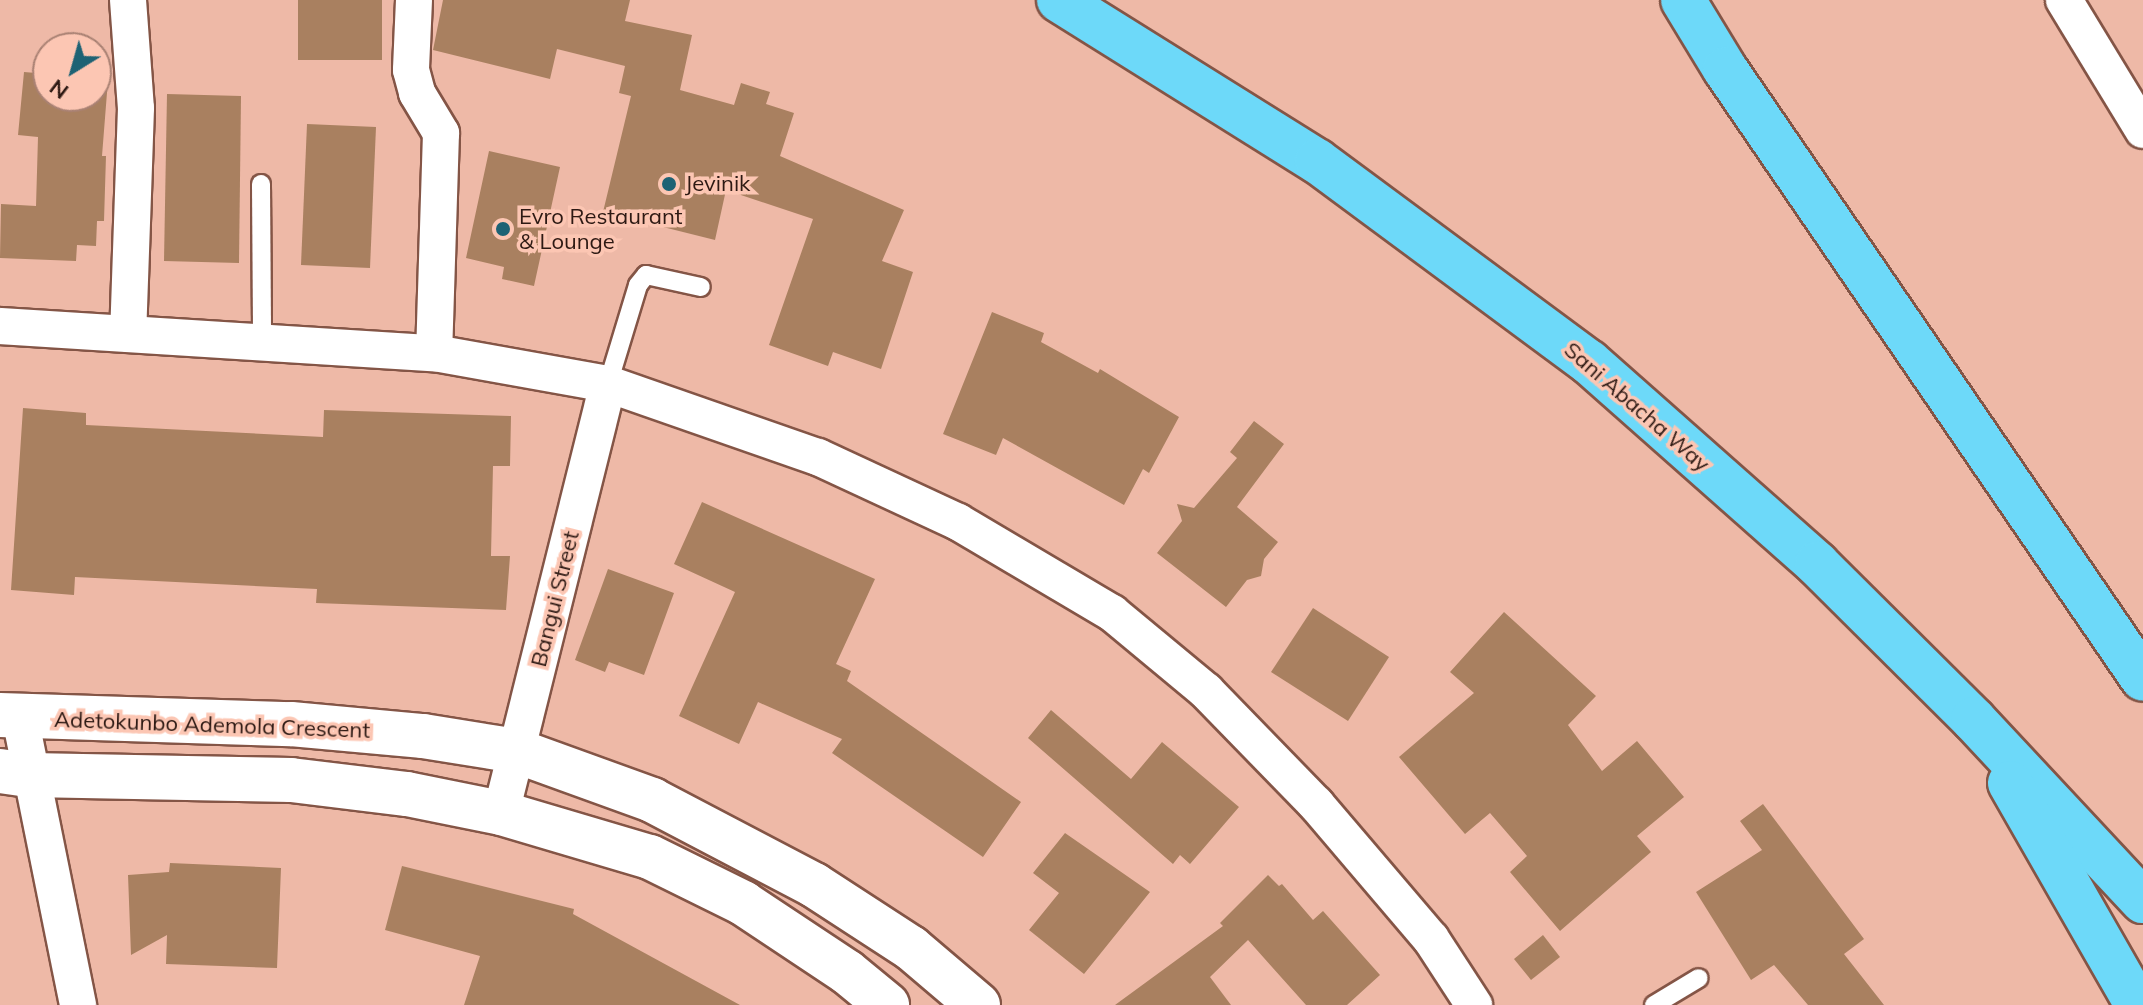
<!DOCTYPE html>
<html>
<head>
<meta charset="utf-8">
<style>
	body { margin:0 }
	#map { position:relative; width:2143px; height:1005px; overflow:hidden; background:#eeb9a7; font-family:Mulish,sans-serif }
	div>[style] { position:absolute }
	.building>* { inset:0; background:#a98060 }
	.roads { filter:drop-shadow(2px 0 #845546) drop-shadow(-2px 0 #845546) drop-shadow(0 2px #845546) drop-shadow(0 -2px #845546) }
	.lane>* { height:18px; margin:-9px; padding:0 9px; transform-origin:9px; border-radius:9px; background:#fff }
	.street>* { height:36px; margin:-18px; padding:0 18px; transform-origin:18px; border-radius:18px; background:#fff }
	.secondary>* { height:44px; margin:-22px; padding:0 22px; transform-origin:22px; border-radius:22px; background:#fff }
	.highway>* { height:44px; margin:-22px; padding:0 22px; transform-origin:22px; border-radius:22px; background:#6dd9f9 }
	.dots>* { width:22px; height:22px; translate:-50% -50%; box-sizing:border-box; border:4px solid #fcc6b3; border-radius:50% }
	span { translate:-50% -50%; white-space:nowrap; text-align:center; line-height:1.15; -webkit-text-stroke:7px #fcc6b3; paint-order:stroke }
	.poi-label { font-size:22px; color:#2d1913 }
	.left { translate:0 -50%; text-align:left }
	.street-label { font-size:22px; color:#2d1913 }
	.north { position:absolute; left:32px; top:32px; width:80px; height:80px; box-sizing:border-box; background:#fcc6b3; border:2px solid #a98173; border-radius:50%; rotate:217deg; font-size:22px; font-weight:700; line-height:32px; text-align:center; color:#2d1913 }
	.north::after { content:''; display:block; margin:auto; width:28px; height:36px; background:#1e6274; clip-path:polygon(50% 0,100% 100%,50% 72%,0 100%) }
</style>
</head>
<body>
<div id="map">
	<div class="building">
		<i style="clip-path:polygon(298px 0,382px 0,382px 60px,298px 60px)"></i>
		<i style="clip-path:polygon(443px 0,630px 0,625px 21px,692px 35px,680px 90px,734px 105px,741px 83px,770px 92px,766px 104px,794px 113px,780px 156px,904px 210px,882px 261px,913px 272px,881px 369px,833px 352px,828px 366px,769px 345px,813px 219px,726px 190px,715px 240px,603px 212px,631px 96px,619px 93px,625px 66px,557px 49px,550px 79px,433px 50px)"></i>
		<i style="clip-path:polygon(24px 72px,48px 74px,48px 96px,96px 96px,96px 79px,108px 80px,102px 156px,106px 156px,104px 221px,97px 221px,96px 246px,77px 245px,76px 261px,0 258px,1px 204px,36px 206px,38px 137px,18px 135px)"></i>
		<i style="clip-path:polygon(167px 94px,241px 96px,239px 263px,164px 261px)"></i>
		<i style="clip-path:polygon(307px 124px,376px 127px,370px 268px,301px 265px)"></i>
		<i style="clip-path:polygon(489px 151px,560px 167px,534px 286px,502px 279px,504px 267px,466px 258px)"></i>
		<i style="clip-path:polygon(992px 312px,1044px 333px,1041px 342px,1098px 373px,1100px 369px,1179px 417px,1149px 473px,1143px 469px,1124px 505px,1003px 438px,996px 455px,943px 434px)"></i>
		<i style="clip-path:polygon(23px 408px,86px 413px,86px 425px,323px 437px,324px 410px,511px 416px,510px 466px,493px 466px,491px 556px,510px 556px,506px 610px,316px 603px,317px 589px,75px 577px,74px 595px,11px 590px)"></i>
		<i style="clip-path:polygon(1254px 421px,1284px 444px,1237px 507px,1278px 542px,1264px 559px,1261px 576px,1247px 580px,1226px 607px,1157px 553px,1182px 521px,1177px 504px,1194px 508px,1237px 458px,1230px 452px)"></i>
		<i style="clip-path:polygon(702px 502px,875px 579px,836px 664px,851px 671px,847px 681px,1021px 802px,983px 857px,832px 753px,842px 739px,758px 702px,739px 744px,679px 716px,735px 592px,674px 564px)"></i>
		<i style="clip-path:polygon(608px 569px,674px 593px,644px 675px,609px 662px,605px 672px,575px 660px)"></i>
		<i style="clip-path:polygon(1313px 608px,1389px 657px,1348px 721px,1271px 672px)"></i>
		<i style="clip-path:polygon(1504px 612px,1596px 696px,1568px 725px,1602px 771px,1637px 741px,1684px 797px,1637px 836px,1651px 852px,1560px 931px,1510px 872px,1527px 856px,1490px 813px,1465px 834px,1399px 757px,1474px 693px,1450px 672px)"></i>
		<i style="clip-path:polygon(1051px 710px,1131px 779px,1162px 742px,1239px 807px,1190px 864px,1180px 855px,1173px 864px,1028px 738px)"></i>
		<i style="clip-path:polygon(1763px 804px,1864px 939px,1844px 954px,1884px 1005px,1808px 1005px,1774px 965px,1751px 980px,1696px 892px,1762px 850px,1740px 821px)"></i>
		<i style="clip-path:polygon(1065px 833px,1150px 892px,1084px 974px,1029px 930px,1059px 893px,1033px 873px)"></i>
		<i style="clip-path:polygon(170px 863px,281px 868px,277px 968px,166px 964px,167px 935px,131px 955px,128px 875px,169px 872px)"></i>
		<i style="clip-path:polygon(402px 866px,574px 909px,573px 914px,740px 1005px,464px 1005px,480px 956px,385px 930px)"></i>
		<i style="clip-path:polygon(1268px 875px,1279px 886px,1282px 884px,1313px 920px,1323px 911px,1380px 975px,1347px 1005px,1306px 1005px,1248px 940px,1210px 977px,1231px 1005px,1115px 1005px,1223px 926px,1220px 923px)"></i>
		<i style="clip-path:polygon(1543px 935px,1560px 957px,1531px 980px,1514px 959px)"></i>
	</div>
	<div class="roads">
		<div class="lane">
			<i style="left:261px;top:184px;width:158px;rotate:89.6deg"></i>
			<i style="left:608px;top:384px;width:103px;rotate:-73.1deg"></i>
			<i style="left:638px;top:285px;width:13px;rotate:-51deg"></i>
			<i style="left:646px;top:275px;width:56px;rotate:12.3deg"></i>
			<i style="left:1654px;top:1005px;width:52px;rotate:-31deg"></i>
		</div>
		<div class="street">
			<i style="left:128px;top:0;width:108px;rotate:85.8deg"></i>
			<i style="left:136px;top:108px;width:226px;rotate:92deg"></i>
			<i style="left:414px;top:0;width:70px;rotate:92.5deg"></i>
			<i style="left:411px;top:70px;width:24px;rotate:75deg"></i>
			<i style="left:417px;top:93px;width:47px;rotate:59deg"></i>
			<i style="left:441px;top:133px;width:220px;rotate:91.8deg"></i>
			<i style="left:2064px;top:0;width:152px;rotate:58.7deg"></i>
			<i style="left:0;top:326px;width:435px;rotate:3.6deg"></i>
			<i style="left:434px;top:353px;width:177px;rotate:10.1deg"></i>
			<i style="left:608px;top:384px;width:222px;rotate:19.2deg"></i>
			<i style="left:818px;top:457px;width:154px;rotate:24.9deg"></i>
			<i style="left:958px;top:522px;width:179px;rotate:30.6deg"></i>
			<i style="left:1112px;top:613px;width:122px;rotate:39.7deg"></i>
			<i style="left:1206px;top:691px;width:158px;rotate:45.8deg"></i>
			<i style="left:1316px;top:804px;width:177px;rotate:49.6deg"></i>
			<i style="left:1431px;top:939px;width:79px;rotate:56.9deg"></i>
			<i style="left:20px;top:717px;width:294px;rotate:78.6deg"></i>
			<i style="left:501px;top:813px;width:442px;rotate:-76deg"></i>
		</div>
		<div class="secondary">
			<i style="left:0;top:715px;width:291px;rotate:1.8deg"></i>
			<i style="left:291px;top:724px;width:133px;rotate:5.2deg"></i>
			<i style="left:423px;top:736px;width:95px;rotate:9.1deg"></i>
			<i style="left:517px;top:751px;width:144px;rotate:19.9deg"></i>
			<i style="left:652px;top:800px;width:183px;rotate:27.7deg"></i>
			<i style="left:814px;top:885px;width:116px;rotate:33deg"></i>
			<i style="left:911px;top:948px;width:88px;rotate:40.4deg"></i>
			<i style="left:0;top:771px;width:30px;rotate:8deg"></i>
			<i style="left:30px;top:775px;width:261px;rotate:1.1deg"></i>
			<i style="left:291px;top:780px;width:117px;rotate:6.9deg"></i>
			<i style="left:407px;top:794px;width:96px;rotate:11.4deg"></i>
			<i style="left:501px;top:813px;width:155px;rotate:16.5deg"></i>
			<i style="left:650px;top:857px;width:104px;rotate:26.3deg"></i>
			<i style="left:743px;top:903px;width:125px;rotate:33.6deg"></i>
			<i style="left:847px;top:972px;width:52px;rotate:39.5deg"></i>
		</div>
		<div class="highway">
			<i style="left:1059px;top:0;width:304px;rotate:32deg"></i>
			<i style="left:1317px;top:161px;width:338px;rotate:36.5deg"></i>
			<i style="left:1589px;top:362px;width:305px;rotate:41.5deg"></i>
			<i style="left:1817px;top:564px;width:220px;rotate:44.8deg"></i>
			<i style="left:1973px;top:719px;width:249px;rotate:47deg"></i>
			<i style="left:1683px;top:0;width:81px;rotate:58.7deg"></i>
			<i style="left:1725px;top:69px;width:739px;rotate:55.58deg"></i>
			<i style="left:2010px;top:783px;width:256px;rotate:60.2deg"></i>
		</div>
	</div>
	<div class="dots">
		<i style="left:669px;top:184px;background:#1e6274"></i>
		<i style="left:503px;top:229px;background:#1e6274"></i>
	</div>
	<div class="poi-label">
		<span class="left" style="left:685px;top:184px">Jevinik</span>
		<span class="left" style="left:519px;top:229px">Evro Restaurant<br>&amp; Lounge</span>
	</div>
	<div class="street-label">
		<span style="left:1637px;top:407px;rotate:41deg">Sani Abacha Way</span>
		<span style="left:555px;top:599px;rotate:-76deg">Bangui Street</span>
		<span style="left:212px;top:725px;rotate:2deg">Adetokunbo Ademola Crescent</span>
	</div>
	<div class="north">N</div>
</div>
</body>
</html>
